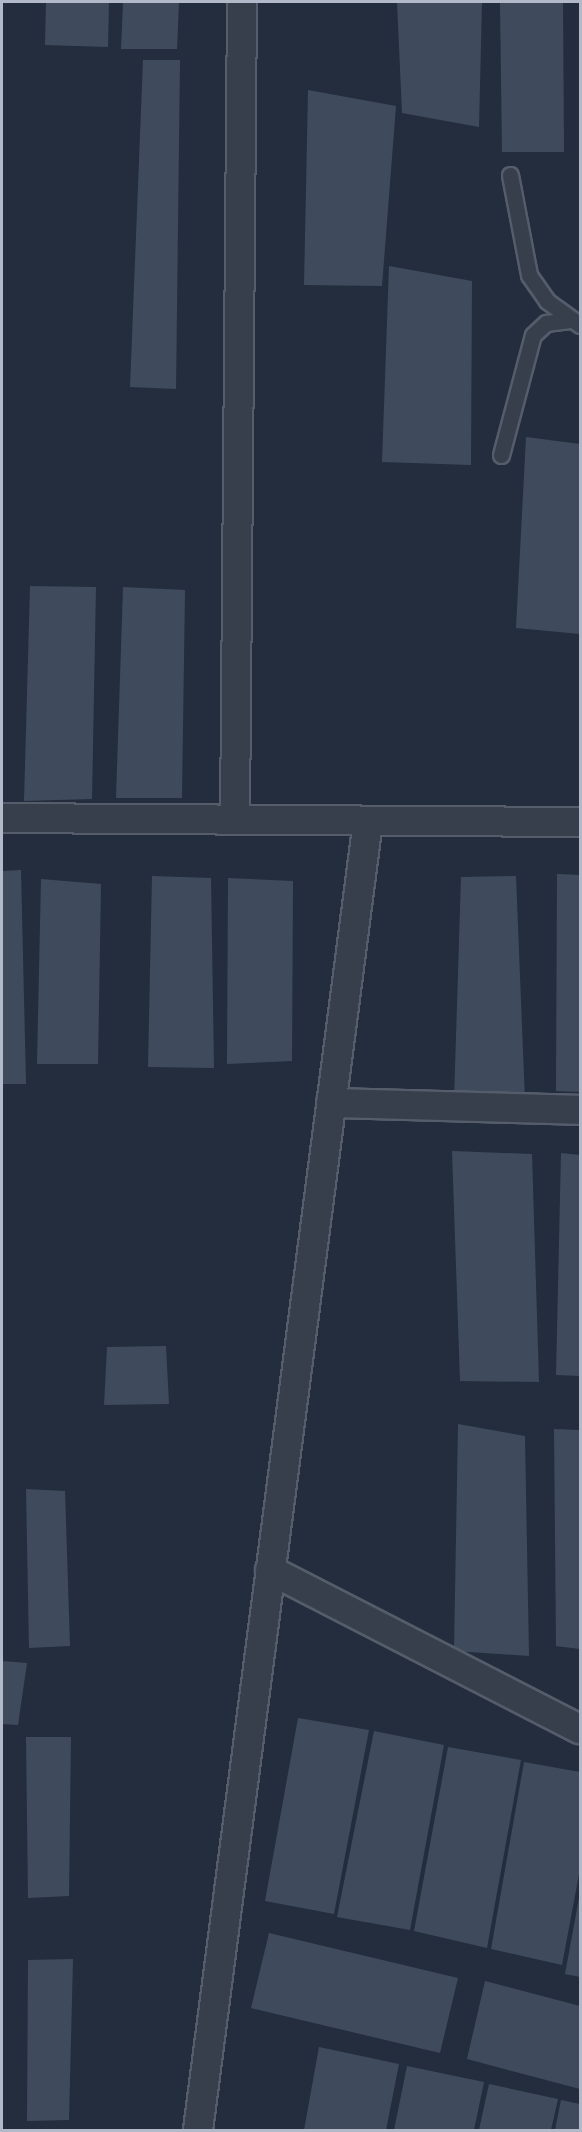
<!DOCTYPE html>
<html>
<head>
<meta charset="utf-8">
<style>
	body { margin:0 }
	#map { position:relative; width:582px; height:2132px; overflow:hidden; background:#232d3d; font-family:"Exo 2",sans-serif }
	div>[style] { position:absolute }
	.building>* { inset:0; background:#3f4b5d }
	.roads { filter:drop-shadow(2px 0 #555d6b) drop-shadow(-2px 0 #555d6b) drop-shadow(0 2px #555d6b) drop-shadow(0 -2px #555d6b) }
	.lane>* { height:15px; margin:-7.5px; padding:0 7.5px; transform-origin:7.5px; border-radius:7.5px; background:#373f4d }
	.street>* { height:28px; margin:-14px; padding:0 14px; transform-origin:14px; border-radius:14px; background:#373f4d }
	span { translate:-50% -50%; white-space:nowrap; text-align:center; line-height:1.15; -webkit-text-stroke:5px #1c2432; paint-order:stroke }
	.frame { position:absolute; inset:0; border:3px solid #b2bac9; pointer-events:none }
</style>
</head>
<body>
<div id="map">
	<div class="building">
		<i style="clip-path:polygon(46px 2px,109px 2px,108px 47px,45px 45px)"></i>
		<i style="clip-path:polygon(123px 2px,179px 2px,177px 49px,121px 49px)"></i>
		<i style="clip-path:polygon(397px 2px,482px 2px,479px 127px,402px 113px)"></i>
		<i style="clip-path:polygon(500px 2px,563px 2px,564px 152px,502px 152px)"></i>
		<i style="clip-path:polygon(143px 60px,180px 60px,176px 389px,130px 387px)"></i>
		<i style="clip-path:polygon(308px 90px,396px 106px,382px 286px,304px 285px)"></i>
		<i style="clip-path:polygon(389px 266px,472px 281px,471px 465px,382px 462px)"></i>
		<i style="clip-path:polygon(526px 437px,580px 444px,580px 634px,516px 628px)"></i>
		<i style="clip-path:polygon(30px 586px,96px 587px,92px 799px,24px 801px)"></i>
		<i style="clip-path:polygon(123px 587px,185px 590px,182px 798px,116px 798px)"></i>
		<i style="clip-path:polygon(21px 870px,26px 1084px,2px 1084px,2px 871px)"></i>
		<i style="clip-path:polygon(557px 874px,580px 875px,580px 1092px,556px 1091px)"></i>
		<i style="clip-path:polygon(152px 876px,211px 878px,214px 1068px,148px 1067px)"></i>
		<i style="clip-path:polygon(516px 876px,525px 1101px,454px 1100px,461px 877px)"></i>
		<i style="clip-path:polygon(228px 878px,293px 881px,292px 1061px,227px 1064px)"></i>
		<i style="clip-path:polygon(41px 879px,101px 884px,98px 1064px,37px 1064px)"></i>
		<i style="clip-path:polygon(452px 1151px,532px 1154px,539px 1382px,460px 1381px)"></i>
		<i style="clip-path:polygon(561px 1153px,580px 1155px,580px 1376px,556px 1375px)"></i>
		<i style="clip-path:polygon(166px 1346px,169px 1404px,104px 1405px,107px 1347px)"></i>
		<i style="clip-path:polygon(458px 1424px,525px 1436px,529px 1656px,454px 1651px)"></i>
		<i style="clip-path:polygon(554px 1429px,580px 1430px,580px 1649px,556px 1646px)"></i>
		<i style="clip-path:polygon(26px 1489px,65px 1491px,70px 1646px,29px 1648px)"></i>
		<i style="clip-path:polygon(2px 1661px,27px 1663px,18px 1725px,2px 1724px)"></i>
		<i style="clip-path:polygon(298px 1718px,369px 1730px,334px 1914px,265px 1901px)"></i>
		<i style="clip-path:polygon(374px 1731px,444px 1745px,410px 1930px,337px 1917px)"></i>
		<i style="clip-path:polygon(26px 1737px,71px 1737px,69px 1896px,28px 1898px)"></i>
		<i style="clip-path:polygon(448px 1747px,521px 1760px,487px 1948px,414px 1931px)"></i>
		<i style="clip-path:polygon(524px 1762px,580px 1772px,580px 1869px,562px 1965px,491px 1949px)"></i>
		<i style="clip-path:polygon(579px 1898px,580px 1898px,580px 1977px,565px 1974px)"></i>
		<i style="clip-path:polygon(269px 1933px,458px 1978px,440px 2053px,251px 2008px)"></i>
		<i style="clip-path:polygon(73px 1959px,69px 2120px,27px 2121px,28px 1960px)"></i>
		<i style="clip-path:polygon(485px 1981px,580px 2006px,580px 2089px,467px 2059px)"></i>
		<i style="clip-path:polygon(319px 2047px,399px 2064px,386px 2130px,304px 2130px)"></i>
		<i style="clip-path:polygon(407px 2066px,484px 2082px,474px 2130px,394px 2130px)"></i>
		<i style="clip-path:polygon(489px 2084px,558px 2099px,551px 2130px,479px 2130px)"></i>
		<i style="clip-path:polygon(561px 2100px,580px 2104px,580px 2130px,555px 2130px)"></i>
	</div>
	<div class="roads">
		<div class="lane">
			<i style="left:510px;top:175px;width:102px;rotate:79.2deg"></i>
			<i style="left:529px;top:275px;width:32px;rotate:55deg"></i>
			<i style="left:547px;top:301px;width:41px;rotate:36deg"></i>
			<i style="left:501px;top:455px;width:124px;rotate:-75.1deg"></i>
			<i style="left:533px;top:335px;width:18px;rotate:-43deg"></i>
			<i style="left:546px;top:323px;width:24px;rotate:-7deg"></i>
		</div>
		<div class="street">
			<i style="left:2px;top:818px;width:578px;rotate:0.4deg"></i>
			<i style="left:235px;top:819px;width:817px;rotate:-89.51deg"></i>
			<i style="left:331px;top:1103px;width:249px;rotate:1.6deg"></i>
			<i style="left:270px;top:1570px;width:348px;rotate:27.2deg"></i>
			<i style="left:198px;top:2130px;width:1320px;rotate:-82.6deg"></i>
		</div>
	</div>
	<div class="frame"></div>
</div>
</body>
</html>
